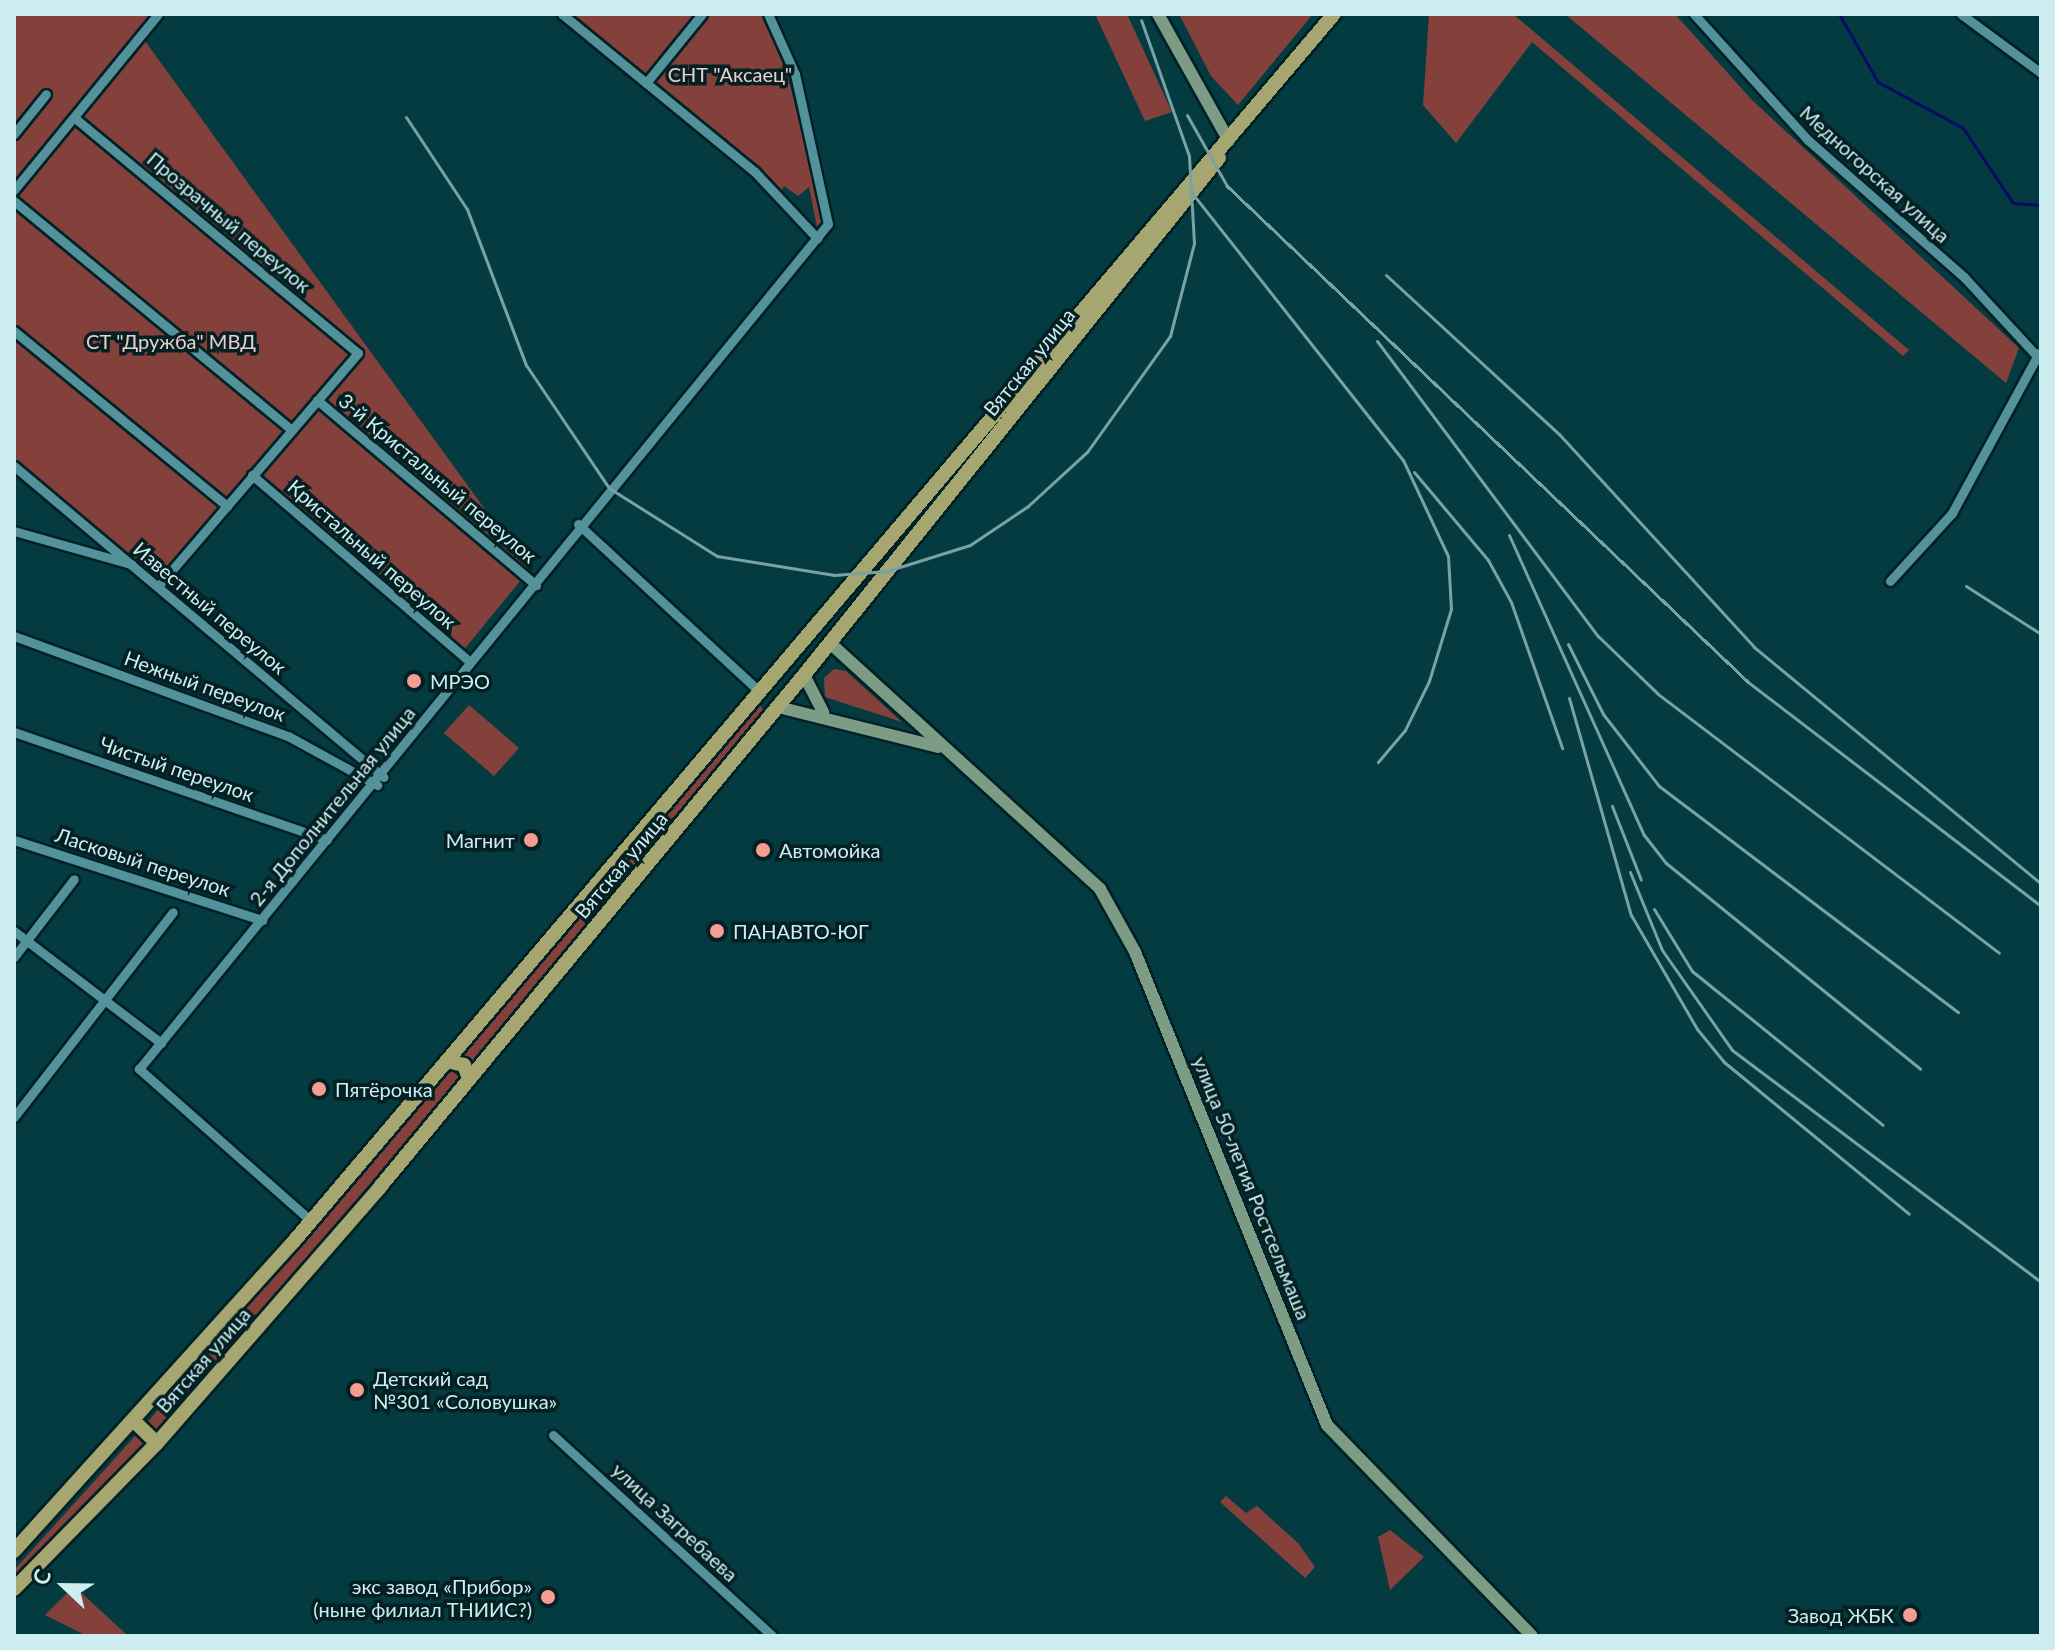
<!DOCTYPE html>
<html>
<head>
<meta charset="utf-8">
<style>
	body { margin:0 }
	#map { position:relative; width:2055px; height:1650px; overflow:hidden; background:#043b41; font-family:Lato,sans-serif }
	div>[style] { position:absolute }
	.green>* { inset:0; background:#84413b }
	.stream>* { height:3px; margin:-1.5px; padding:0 1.5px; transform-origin:1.5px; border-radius:1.5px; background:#050c67 }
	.roads { filter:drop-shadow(2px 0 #002125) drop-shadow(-2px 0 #002125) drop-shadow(0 2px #002125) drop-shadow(0 -2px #002125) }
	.street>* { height:9px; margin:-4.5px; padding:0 4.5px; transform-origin:4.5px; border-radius:4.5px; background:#53929b }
	.secondary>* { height:12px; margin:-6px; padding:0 6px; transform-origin:6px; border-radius:6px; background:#7d9c85 }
	.primary>* { height:14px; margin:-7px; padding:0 7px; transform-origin:7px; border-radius:7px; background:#a6a770 }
	.rail>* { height:3px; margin:-1.5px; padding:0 1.5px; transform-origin:1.5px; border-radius:1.5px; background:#79a2a7 }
	.dots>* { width:22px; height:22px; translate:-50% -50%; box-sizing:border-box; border:4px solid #052023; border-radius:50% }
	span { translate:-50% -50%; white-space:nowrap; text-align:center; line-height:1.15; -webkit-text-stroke:7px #052023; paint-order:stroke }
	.park-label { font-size:20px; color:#eececa }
	.street-label { font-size:20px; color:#cdedf1 }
	.poi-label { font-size:20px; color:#cdedf1 }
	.left { translate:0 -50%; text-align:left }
	.right { translate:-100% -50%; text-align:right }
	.frame { position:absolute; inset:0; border:16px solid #cdedf1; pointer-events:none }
	.north { position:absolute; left:24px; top:1546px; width:80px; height:80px; -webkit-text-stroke:6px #052023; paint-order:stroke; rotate:292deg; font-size:22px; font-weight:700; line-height:32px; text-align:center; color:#cdedf1 }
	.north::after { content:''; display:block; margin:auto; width:28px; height:36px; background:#cdedf1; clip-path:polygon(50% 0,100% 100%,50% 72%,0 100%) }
</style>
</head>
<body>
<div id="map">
	<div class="green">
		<i style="clip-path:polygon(14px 14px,168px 14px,145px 41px,529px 570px,463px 651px,253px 474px,161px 582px,14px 459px)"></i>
		<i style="clip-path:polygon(569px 14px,772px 14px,825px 224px,818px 232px,809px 187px,798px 196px,784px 186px,780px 193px)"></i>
		<i style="clip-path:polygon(1095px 14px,1127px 14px,1172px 112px,1145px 121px)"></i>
		<i style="clip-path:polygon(1179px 14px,1313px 14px,1238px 105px,1211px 76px)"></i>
		<i style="clip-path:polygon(1429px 14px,1513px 14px,1909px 350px,1903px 356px,1532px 42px,1456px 143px,1423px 105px)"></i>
		<i style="clip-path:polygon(1565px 14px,1675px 14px,1751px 99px,2019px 348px,2006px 383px)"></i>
		<i style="clip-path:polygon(834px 669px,846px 671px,902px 722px,825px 697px,824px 678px)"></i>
		<i style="clip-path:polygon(757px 699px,764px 712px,469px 1067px,459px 1059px)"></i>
		<i style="clip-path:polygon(469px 705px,519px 748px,494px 776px,444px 733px)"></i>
		<i style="clip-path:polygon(450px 1069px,460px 1078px,156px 1435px,145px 1425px)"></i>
		<i style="clip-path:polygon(136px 1435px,148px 1445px,14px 1581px,14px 1570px)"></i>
		<i style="clip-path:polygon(1226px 1496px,1246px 1513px,1257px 1506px,1298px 1543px,1315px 1567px,1305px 1578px,1220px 1502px)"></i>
		<i style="clip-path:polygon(1390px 1530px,1424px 1557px,1390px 1590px,1378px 1537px)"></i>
		<i style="clip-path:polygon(74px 1586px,128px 1636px,87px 1636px,45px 1615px)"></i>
	</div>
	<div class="stream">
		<i style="left:1839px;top:14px;width:78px;rotate:60.2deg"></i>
		<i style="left:1878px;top:82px;width:97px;rotate:28.4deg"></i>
		<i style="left:1963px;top:128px;width:90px;rotate:56.3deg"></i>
		<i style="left:2013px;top:203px;width:28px;rotate:4deg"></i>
	</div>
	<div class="roads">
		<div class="street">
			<i style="left:562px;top:14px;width:249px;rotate:39.3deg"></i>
			<i style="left:755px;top:172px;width:91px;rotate:46.8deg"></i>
			<i style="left:1694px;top:14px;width:170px;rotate:47.9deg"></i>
			<i style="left:1808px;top:140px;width:208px;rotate:41.3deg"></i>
			<i style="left:1964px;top:277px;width:108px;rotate:47.3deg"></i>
			<i style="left:1961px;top:14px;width:99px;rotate:36.4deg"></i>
			<i style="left:646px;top:83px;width:89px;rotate:-50.9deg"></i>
			<i style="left:76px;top:119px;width:366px;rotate:39.7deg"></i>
			<i style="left:358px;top:353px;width:307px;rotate:130.6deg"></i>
			<i style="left:14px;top:134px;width:51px;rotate:-51.3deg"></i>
			<i style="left:14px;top:190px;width:227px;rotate:-50.7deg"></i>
			<i style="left:14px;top:201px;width:359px;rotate:39.5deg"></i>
			<i style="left:14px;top:331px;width:276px;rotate:39.4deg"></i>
			<i style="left:317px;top:400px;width:287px;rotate:40.2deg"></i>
			<i style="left:14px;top:466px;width:483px;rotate:40.1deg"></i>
			<i style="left:252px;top:475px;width:284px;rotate:40.6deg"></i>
			<i style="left:578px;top:524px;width:242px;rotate:42.7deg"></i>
			<i style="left:14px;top:531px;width:122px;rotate:15.8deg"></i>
			<i style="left:1890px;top:581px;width:92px;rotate:-47.6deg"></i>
			<i style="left:1952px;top:513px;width:182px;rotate:-61.5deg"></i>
			<i style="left:14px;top:636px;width:292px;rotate:20.1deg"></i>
			<i style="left:288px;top:736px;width:102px;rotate:28.8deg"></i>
			<i style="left:14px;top:732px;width:331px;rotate:19deg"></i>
			<i style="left:14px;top:840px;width:261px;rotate:17.9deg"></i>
			<i style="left:14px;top:931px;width:185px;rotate:37.3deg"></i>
			<i style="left:14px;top:957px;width:98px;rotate:-52.4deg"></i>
			<i style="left:14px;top:1117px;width:259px;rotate:-52.2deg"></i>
			<i style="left:311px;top:1221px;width:230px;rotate:-138.5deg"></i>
			<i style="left:139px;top:1069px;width:1090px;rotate:-50.81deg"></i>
			<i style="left:828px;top:224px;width:154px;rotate:-102.4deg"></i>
			<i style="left:795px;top:74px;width:66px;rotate:-114.2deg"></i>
			<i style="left:553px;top:1435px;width:297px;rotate:42.5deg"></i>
		</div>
		<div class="secondary">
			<i style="left:1158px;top:14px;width:145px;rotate:60.8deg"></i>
			<i style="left:830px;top:643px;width:365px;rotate:42.3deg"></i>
			<i style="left:1100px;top:889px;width:72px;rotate:60.9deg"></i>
			<i style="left:1135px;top:952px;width:510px;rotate:67.91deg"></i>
			<i style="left:1327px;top:1425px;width:294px;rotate:45.8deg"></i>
			<i style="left:804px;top:675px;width:42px;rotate:62.8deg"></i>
			<i style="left:778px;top:707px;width:165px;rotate:14deg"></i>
		</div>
		<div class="primary">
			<i style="left:447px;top:1061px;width:17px;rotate:13deg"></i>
			<i style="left:464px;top:1065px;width:15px;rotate:70deg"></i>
			<i style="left:135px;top:1422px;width:30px;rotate:44deg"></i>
			<i style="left:14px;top:1551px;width:419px;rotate:-47.9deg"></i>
			<i style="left:295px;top:1240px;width:1607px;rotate:-49.72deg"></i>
			<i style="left:14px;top:1589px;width:204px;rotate:-45.6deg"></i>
			<i style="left:157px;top:1443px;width:340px;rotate:-48.9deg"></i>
			<i style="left:380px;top:1187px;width:665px;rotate:-50.37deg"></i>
			<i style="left:804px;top:675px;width:663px;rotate:-51.25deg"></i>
		</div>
	</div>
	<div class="rail">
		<i style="left:1187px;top:115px;width:81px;rotate:60.6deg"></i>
		<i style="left:1227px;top:186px;width:719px;rotate:43.59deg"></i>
		<i style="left:1748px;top:682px;width:369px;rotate:37.4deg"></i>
		<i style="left:406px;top:117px;width:110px;rotate:56.5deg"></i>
		<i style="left:467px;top:209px;width:167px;rotate:69.3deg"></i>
		<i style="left:526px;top:365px;width:148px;rotate:56deg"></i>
		<i style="left:609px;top:488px;width:128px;rotate:32.2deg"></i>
		<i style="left:717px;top:556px;width:119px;rotate:9.2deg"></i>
		<i style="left:834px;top:575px;width:53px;rotate:-4.3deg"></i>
		<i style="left:887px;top:571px;width:87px;rotate:-17.4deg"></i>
		<i style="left:970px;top:545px;width:70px;rotate:-33.9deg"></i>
		<i style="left:1028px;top:506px;width:80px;rotate:-42.5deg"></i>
		<i style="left:1087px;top:452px;width:143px;rotate:-54.4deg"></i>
		<i style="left:1170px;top:336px;width:96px;rotate:-75.5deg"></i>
		<i style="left:1194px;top:243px;width:87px;rotate:-93.3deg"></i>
		<i style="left:1189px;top:156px;width:144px;rotate:-109.4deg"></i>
		<i style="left:1192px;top:193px;width:340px;rotate:51.7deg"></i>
		<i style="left:1403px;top:460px;width:106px;rotate:64.9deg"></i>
		<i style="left:1448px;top:556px;width:53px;rotate:86.8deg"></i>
		<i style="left:1451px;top:609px;width:75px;rotate:107deg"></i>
		<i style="left:1429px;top:681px;width:55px;rotate:116.1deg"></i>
		<i style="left:1405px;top:730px;width:42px;rotate:130.2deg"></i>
		<i style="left:1386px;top:275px;width:235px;rotate:42.6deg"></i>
		<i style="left:1559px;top:434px;width:289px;rotate:47.5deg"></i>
		<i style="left:1754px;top:647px;width:372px;rotate:39.5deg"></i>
		<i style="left:1377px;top:341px;width:369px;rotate:53.2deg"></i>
		<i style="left:1598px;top:636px;width:83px;rotate:44deg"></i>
		<i style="left:1658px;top:694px;width:428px;rotate:37.2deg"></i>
		<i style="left:1414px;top:472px;width:115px;rotate:49.9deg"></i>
		<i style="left:1488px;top:560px;width:48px;rotate:61.3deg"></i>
		<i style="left:1511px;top:602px;width:155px;rotate:70.7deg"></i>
		<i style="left:1509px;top:535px;width:329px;rotate:65.8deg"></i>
		<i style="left:1644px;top:835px;width:36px;rotate:52deg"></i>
		<i style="left:1666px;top:863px;width:327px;rotate:39deg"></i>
		<i style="left:1966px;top:586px;width:89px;rotate:32.6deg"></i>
		<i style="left:1568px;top:644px;width:78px;rotate:63.4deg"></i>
		<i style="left:1603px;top:714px;width:91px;rotate:52.1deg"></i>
		<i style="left:1659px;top:786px;width:375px;rotate:37.1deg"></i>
		<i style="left:1569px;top:698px;width:226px;rotate:74.1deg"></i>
		<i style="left:1631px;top:915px;width:132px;rotate:59.9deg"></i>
		<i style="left:1697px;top:1029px;width:43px;rotate:50.7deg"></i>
		<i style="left:1724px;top:1062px;width:239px;rotate:39.4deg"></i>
		<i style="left:1612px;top:806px;width:79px;rotate:68.6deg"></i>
		<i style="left:1630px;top:872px;width:84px;rotate:67.7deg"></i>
		<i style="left:1662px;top:950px;width:122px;rotate:55deg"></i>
		<i style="left:1732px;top:1050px;width:386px;rotate:36.9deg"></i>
		<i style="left:1654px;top:909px;width:73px;rotate:58.5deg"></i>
		<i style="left:1692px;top:971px;width:245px;rotate:38.9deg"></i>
	</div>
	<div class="dots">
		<i style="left:414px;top:681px;background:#f59c93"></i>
		<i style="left:531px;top:840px;background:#f59c93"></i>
		<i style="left:763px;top:850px;background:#f59c93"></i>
		<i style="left:717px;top:931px;background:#f59c93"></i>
		<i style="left:319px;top:1089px;background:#f59c93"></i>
		<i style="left:357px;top:1390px;background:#f59c93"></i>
		<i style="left:548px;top:1597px;background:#f59c93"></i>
		<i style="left:1910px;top:1615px;background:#f59c93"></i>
	</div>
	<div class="park-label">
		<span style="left:730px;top:74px">СНТ "Аксаец"</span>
		<span style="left:171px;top:341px">СТ "Дружба" МВД</span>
	</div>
	<div class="street-label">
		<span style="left:1875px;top:174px;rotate:42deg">Медногорская улица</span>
		<span style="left:229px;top:222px;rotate:40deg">Прозрачный переулок</span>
		<span style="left:1029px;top:362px;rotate:-51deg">Вятская улица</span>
		<span style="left:438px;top:478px;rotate:40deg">3-й Кристальный переулок</span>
		<span style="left:372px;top:554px;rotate:41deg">Кристальный переулок</span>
		<span style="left:210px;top:608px;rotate:40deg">Известный переулок</span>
		<span style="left:205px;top:686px;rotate:20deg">Нежный переулок</span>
		<span style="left:177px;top:769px;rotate:19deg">Чистый переулок</span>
		<span style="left:332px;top:806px;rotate:-51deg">2-я Дополнительная улица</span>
		<span style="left:143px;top:862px;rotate:18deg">Ласковый переулок</span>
		<span style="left:621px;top:865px;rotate:-50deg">Вятская улица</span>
		<span style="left:1252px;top:1188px;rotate:68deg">улица 50-летия Ростсельмаша</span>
		<span style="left:203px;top:1360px;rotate:-49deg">Вятская улица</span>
		<span style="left:675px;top:1522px;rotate:43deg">улица Загребаева</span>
	</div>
	<div class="poi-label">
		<span class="left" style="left:430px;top:681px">МРЭО</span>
		<span class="right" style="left:515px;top:840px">Магнит</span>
		<span class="left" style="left:779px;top:850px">Автомойка</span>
		<span class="left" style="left:733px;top:931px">ПАНАВТО-ЮГ</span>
		<span class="left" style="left:335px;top:1089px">Пятёрочка</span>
		<span class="left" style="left:373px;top:1390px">Детский сад<br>№301 «Соловушка»</span>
		<span class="right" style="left:532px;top:1598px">экс завод «Прибор»<br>(ныне филиал ТНИИС?)</span>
		<span class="right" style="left:1894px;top:1615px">Завод ЖБК</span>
	</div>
	<div class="frame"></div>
	<div class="north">С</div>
</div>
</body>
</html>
